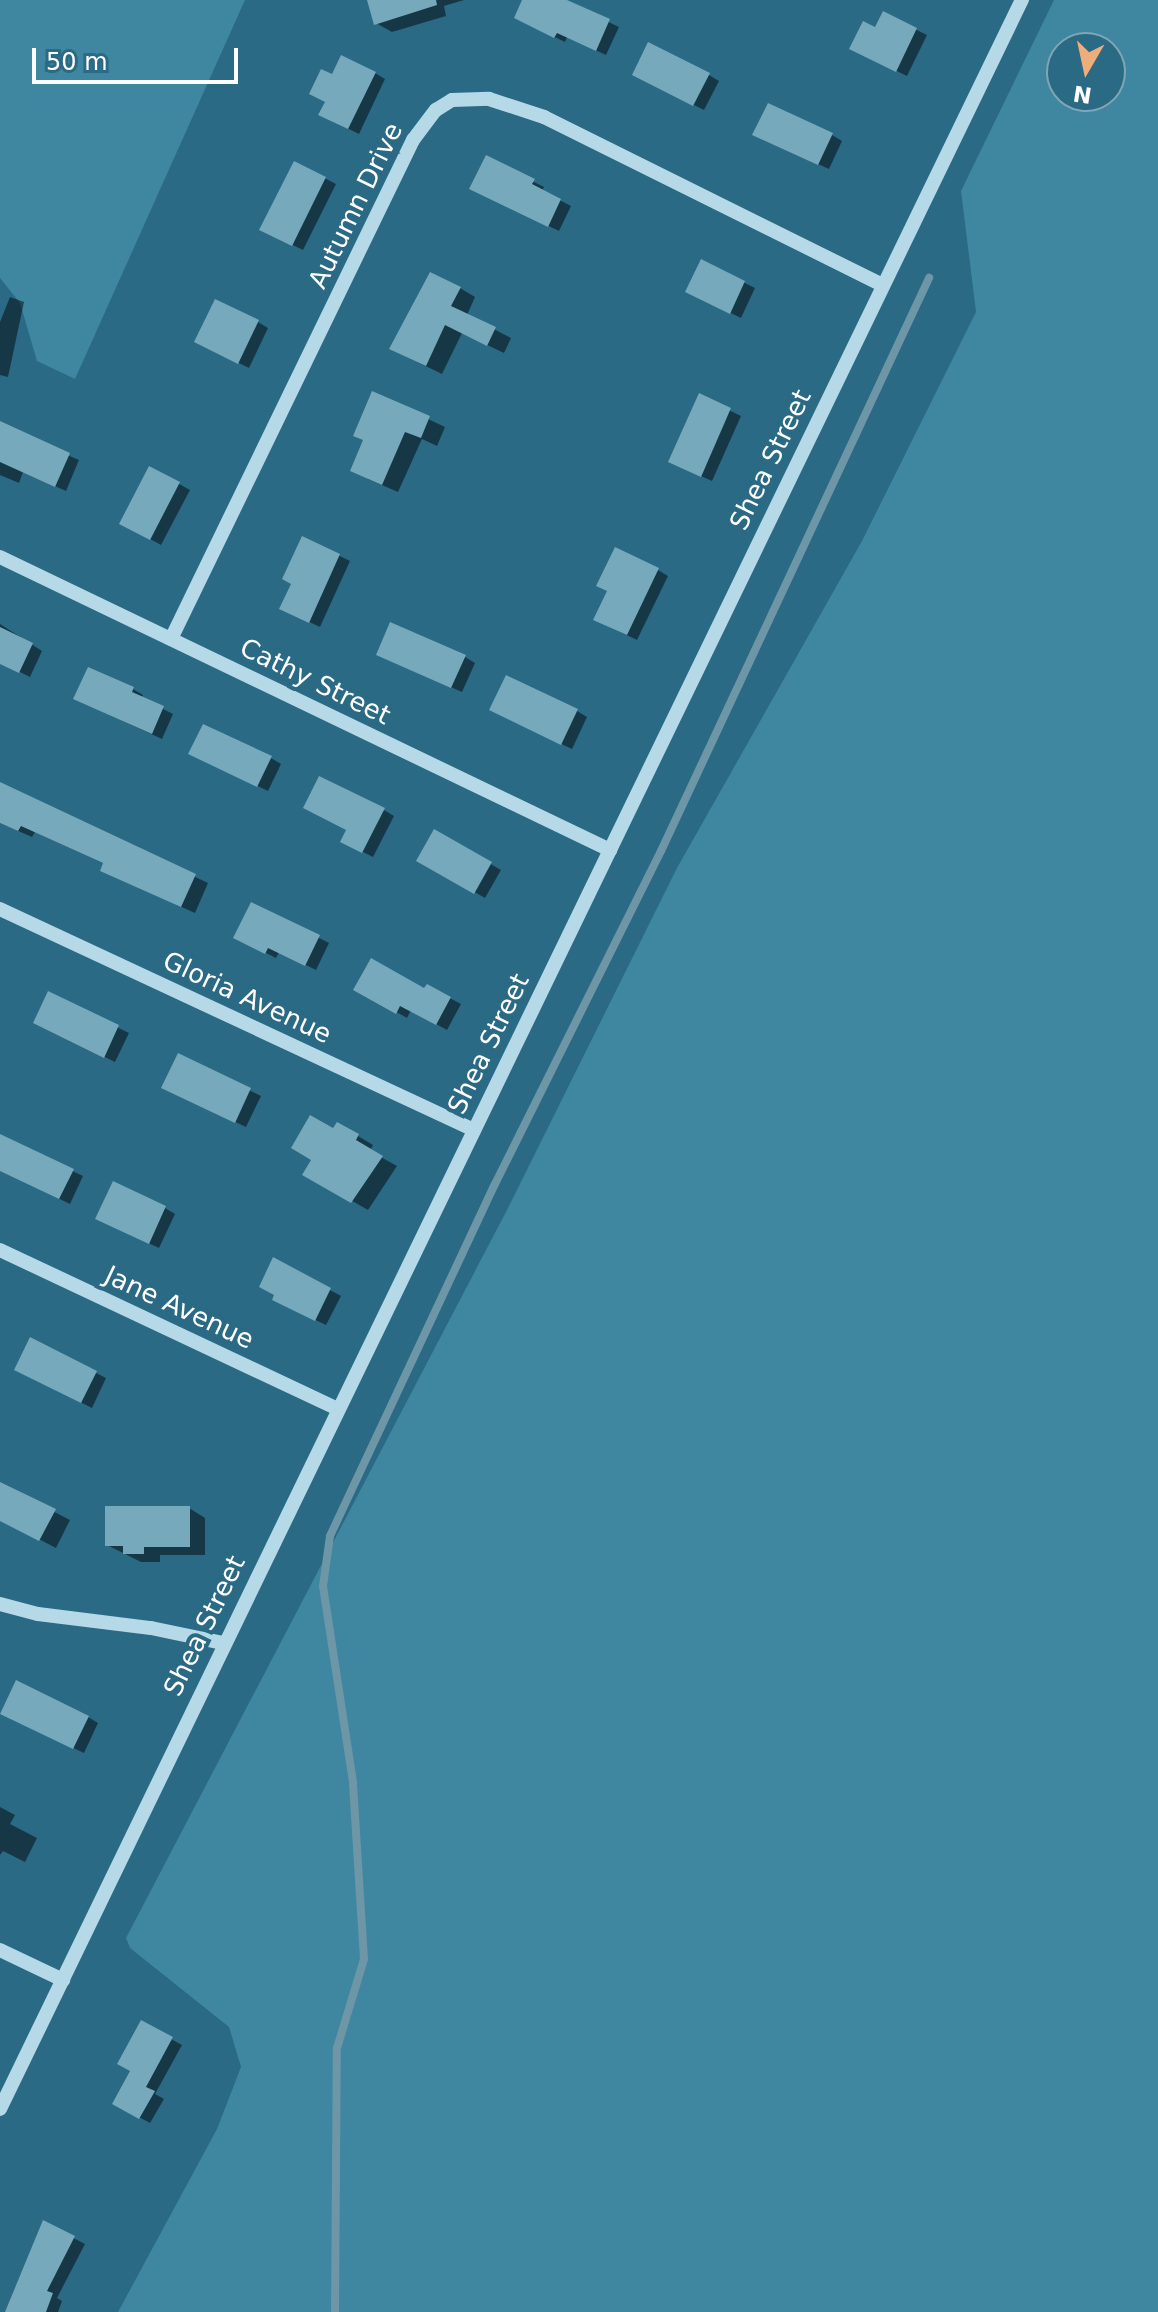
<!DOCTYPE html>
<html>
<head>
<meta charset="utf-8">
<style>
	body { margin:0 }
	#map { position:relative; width:1158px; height:2312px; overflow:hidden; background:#2a6a84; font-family:"DejaVu Sans",sans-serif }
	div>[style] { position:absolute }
	.green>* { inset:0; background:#3f86a0 }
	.shadow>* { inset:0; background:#0007 }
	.stream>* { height:8px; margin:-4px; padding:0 4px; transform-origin:4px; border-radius:4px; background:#6d96a7 }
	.building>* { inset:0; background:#76a9bc }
	.minor>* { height:14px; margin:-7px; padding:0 7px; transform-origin:7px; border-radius:7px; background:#b5d9e7 }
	span { translate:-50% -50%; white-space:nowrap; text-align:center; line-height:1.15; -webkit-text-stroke:8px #2a6a84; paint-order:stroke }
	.street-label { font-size:26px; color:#fff }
	.north { position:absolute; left:1046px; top:32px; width:80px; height:80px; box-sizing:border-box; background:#2a6a84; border:2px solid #7fa6b5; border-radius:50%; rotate:189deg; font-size:22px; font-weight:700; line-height:32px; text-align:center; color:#fff }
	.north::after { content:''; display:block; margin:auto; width:28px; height:36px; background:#edae7c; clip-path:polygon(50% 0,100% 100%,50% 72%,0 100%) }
	.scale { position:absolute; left:32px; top:48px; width:206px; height:36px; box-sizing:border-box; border:4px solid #fff; border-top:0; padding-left:10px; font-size:24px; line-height:28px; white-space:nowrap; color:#fff; -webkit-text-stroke:6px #2a6a84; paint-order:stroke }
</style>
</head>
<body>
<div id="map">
	<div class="green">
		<div style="clip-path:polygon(0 0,245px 0,75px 379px,37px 361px,20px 303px,0 278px)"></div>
		<div style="clip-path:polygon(evenodd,1054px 0,1158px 0,1158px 2312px,118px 2312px,217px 2129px,241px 2067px,229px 2027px,130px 1948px,126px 1938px,507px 1210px,677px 868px,862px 541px,976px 312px,961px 191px,1054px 0,1110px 48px,1110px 96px,1062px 96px,1062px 48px,1110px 48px)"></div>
	</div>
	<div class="shadow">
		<div style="clip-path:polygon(369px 0,464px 0,444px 6px,446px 16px,392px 32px,376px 23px)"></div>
		<div style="clip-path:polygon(524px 0,562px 0,619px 27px,606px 55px,567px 37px,565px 42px,526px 23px)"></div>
		<div style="clip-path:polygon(884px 14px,927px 35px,907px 76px,862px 54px)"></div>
		<div style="clip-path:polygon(375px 73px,385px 79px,359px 134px,331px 120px,327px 102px,333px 77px)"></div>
		<div style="clip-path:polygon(709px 75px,719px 81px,704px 110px,644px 80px)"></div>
		<div style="clip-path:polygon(832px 135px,842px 141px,829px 169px,765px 140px)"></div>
		<div style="clip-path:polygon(486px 158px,544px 187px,542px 191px,571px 206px,559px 231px,482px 194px)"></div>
		<div style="clip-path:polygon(295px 163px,336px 184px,303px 250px,272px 235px)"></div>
		<div style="clip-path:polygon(702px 262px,755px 288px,741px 318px,698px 297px)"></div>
		<div style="clip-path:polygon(460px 288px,475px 297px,467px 315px,511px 338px,504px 353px,462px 333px,442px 374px,407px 357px)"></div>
		<div style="clip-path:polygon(10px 297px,24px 302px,8px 377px,0 375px,0 322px)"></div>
		<div style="clip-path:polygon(258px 322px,268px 328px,249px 368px,207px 347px)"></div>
		<div style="clip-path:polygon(373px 393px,445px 427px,437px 446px,422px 439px,398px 492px,368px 479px,365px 441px)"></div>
		<div style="clip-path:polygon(700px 396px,741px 416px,712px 481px,681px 467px)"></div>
		<div style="clip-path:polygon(0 426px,79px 460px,66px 491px,23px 472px,19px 483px,0 475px)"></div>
		<div style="clip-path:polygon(150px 468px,190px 490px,161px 545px,121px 523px)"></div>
		<div style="clip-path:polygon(303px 538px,350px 561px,320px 627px,292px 614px,293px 584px)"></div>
		<div style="clip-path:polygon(658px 570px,668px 576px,637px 640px,606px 625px,609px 591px)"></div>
		<div style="clip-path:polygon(0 624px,42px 651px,30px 677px,0 662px)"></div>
		<div style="clip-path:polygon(465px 657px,475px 663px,462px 692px,389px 660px)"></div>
		<div style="clip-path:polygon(133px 689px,143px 695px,141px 698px,173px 714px,162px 739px,86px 704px)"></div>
		<div style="clip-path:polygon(577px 711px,587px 717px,572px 749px,502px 716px)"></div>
		<div style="clip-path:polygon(271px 758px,281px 764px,268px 791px,201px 759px)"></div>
		<div style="clip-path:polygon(0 785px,208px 883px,195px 913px,115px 877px,105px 864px,35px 832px,32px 837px,0 823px)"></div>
		<div style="clip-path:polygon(384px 810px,394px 816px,373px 857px,353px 847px,348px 830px)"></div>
		<div style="clip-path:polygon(435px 832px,501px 870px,485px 898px,419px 860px)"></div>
		<div style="clip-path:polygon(252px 904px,329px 943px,316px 970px,279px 952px,276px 958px,246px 943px)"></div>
		<div style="clip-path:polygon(427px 986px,461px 1004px,447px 1030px,411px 1010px,407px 1018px,356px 989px,425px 990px)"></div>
		<div style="clip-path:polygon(49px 994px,129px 1033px,115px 1062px,46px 1028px)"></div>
		<div style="clip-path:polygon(179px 1056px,261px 1096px,246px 1127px,174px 1093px)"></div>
		<div style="clip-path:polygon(334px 1131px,358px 1136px,373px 1145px,370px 1151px,397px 1166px,368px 1210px,305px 1174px)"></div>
		<div style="clip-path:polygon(0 1136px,83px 1176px,70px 1204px,0 1170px)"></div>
		<div style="clip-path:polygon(165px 1208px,175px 1214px,159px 1248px,108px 1224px)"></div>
		<div style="clip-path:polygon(274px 1260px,341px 1296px,326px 1325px,284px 1305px)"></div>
		<div style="clip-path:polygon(31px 1340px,106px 1378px,92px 1408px,27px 1375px)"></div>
		<div style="clip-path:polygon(0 1484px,70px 1520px,56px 1548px,0 1519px)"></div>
		<div style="clip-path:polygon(189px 1508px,205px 1518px,205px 1555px,160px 1555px,160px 1562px,141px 1562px,107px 1545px)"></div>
		<div style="clip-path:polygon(88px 1717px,98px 1723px,84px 1753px,13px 1719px)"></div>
		<div style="clip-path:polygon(0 1807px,15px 1815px,10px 1824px,37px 1838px,25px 1862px,3px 1851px,0 1855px)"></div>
		<div style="clip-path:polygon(142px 2023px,182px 2045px,155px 2094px,164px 2099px,150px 2123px,115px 2104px,133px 2070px)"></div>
		<div style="clip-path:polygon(44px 2223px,85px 2244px,57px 2298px,62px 2301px,58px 2312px,7px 2312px)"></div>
	</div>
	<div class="stream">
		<div style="left:335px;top:2312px;width:264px;rotate:-89.6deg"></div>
		<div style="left:337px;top:2048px;width:93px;rotate:-73.1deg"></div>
		<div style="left:364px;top:1959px;width:177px;rotate:-93.6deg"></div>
		<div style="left:353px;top:1782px;width:198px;rotate:-98.7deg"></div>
		<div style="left:323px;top:1586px;width:50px;rotate:-82deg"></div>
		<div style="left:330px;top:1536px;width:387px;rotate:-64.9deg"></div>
		<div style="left:494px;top:1186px;width:374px;rotate:-63.5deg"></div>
		<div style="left:661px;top:851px;width:633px;rotate:-64.93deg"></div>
	</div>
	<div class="building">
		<div style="clip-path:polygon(367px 0,436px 0,437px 5px,374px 25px)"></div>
		<div style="clip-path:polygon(522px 0,567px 0,610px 19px,596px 51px,557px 33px,554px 38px,514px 18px)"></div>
		<div style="clip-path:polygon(883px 11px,917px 28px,896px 72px,849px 49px,863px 21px,875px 27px)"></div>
		<div style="clip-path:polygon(648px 42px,710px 73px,693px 106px,632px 75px)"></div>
		<div style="clip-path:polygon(341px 55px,376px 72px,348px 129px,318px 115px,325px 102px,309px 94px,321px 69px,332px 74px)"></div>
		<div style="clip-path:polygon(768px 103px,833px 133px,818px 165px,752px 135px)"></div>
		<div style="clip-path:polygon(486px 155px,535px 179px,532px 184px,561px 199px,548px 227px,469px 189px)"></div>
		<div style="clip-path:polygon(294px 161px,326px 177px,292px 246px,259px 230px)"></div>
		<div style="clip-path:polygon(701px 259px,745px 281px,730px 314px,685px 292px)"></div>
		<div style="clip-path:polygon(430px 272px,461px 287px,451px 306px,496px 327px,487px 346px,445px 325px,426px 366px,389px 349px)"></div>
		<div style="clip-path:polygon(215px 299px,259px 320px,238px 364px,194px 342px)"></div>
		<div style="clip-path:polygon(372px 391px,430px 416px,421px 438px,405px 432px,382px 485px,350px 471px,363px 440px,353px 436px)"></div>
		<div style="clip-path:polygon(699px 393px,731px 408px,701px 477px,668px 462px)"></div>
		<div style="clip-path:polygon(0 421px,70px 453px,55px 487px,0 462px)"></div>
		<div style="clip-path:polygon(149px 466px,180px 482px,150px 540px,119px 524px)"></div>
		<div style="clip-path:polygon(302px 536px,340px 554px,309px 623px,279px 609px,291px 584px,282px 579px)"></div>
		<div style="clip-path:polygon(615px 547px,659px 568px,627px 635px,593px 620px,607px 591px,596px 586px)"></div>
		<div style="clip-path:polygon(390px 622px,466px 655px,451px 688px,376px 655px)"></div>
		<div style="clip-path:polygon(0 627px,33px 643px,19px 673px,0 664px)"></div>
		<div style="clip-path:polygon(88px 667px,134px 687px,132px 692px,164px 706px,152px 734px,73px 699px)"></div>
		<div style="clip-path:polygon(506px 675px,578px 709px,561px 745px,489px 710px)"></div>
		<div style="clip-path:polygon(203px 724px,272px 756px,257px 787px,188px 754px)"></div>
		<div style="clip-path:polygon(319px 776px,385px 808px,362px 853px,340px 842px,346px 830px,303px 808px)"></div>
		<div style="clip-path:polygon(0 782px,196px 874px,181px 907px,100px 871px,103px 863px,21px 826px,18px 831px,0 823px)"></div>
		<div style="clip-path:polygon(434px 829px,492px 862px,474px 894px,416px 861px)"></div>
		<div style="clip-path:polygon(251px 902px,320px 935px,305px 966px,268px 948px,265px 954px,233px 938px)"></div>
		<div style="clip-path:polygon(371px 958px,424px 988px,427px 984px,451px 997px,436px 1025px,400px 1006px,396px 1014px,353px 990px)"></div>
		<div style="clip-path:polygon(48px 991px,119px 1025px,104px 1058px,33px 1023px)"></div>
		<div style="clip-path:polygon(178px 1053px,251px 1088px,235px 1123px,161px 1088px)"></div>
		<div style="clip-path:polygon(310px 1115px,333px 1128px,337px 1122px,359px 1134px,356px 1140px,383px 1156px,351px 1203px,302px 1175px,311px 1160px,291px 1148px)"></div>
		<div style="clip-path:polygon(0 1134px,74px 1169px,59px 1199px,0 1171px)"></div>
		<div style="clip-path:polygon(113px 1181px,166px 1206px,149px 1244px,95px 1219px)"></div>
		<div style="clip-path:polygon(273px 1257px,331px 1288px,315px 1321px,272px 1300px,274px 1295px,259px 1287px)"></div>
		<div style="clip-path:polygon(30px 1337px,97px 1371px,81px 1403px,14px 1370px)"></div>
		<div style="clip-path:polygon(0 1482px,56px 1509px,39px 1541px,0 1521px)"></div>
		<div style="clip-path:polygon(105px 1506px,190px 1506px,190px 1547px,144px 1547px,144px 1554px,123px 1554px,123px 1546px,105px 1546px)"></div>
		<div style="clip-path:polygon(16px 1680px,89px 1716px,73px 1749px,0 1714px)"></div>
		<div style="clip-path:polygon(141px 2020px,173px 2037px,146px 2087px,155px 2091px,139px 2119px,112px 2104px,130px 2071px,117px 2064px)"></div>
		<div style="clip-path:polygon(43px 2220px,75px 2236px,47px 2291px,53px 2293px,46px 2312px,5px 2312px)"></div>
	</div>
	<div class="minor">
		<div style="left:0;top:557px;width:677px;rotate:25.66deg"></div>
		<div style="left:171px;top:639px;width:555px;rotate:-64.13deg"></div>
		<div style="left:413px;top:140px;width:38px;rotate:-53deg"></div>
		<div style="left:436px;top:110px;width:19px;rotate:-32deg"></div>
		<div style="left:452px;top:100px;width:37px;rotate:-2deg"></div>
		<div style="left:489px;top:99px;width:58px;rotate:18.1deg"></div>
		<div style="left:544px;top:117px;width:377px;rotate:26.4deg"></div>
		<div style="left:0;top:909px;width:523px;rotate:25deg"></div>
		<div style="left:0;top:1250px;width:374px;rotate:25.2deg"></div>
		<div style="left:0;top:1604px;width:39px;rotate:15deg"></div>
		<div style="left:38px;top:1614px;width:114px;rotate:7.1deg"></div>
		<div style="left:151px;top:1628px;width:74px;rotate:11.8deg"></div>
		<div style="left:0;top:1950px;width:70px;rotate:25.5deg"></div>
		<div style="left:0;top:2109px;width:2344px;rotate:-64.15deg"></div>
	</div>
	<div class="street-label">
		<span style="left:356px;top:206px;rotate:-64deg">Autumn Drive</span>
		<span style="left:771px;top:460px;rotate:-64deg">Shea Street</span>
		<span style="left:315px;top:682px;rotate:26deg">Cathy Street</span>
		<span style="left:247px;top:998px;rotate:25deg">Gloria Avenue</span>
		<span style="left:489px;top:1044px;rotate:-64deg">Shea Street</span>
		<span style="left:179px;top:1308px;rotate:25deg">Jane Avenue</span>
		<span style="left:205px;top:1626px;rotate:-64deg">Shea Street</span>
	</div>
	<div class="north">N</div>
	<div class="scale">50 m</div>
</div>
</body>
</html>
